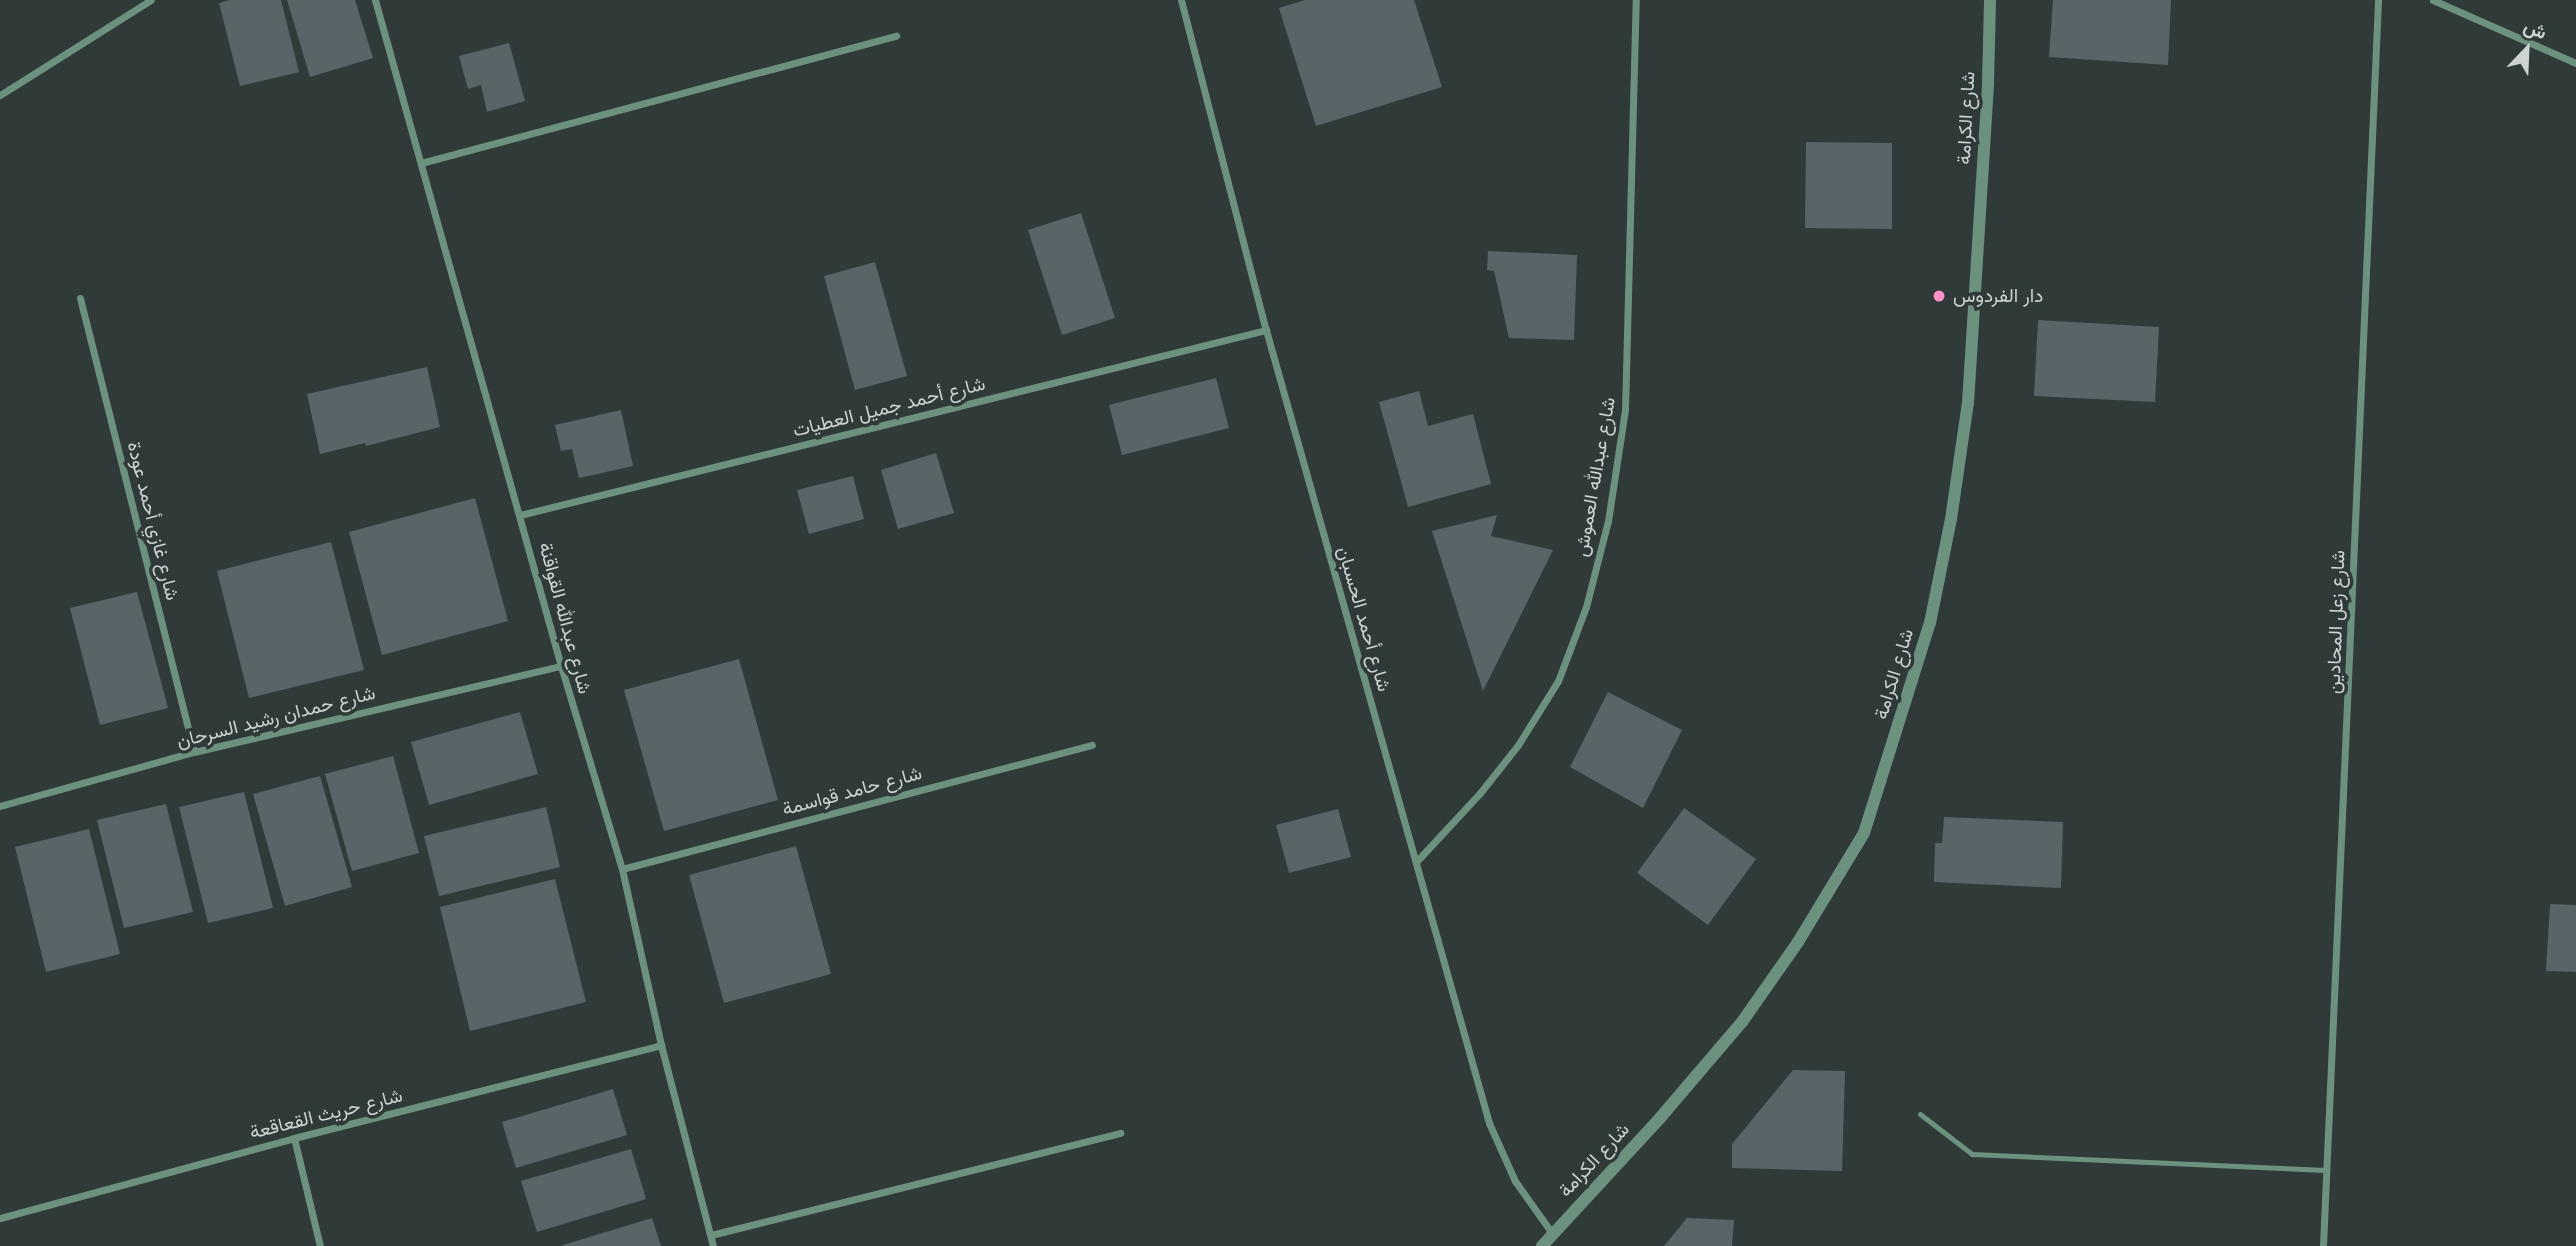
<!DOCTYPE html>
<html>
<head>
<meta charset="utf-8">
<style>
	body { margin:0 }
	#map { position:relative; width:2576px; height:1246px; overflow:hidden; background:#2f3a39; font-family:Poppins,Vazirmatn,sans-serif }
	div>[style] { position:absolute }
	.building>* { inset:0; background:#596468 }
	.service>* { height:5px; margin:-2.5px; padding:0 2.5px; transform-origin:2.5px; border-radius:2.5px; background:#6c927f }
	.minor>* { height:7px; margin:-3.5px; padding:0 3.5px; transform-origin:3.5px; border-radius:3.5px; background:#6c927f }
	.tertiary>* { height:12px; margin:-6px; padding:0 6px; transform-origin:6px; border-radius:6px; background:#6c927f }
	.dots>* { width:19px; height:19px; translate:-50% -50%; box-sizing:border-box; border:4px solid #2f3a39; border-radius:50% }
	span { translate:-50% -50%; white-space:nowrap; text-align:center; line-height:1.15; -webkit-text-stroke:7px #2f3a39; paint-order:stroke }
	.street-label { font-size:19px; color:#ccd3d2 }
	.poi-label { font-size:19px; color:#ccd3d2 }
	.left { translate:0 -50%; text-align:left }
	.north { position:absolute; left:2492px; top:14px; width:70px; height:70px; -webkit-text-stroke:5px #2f3a39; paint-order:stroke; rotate:23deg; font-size:19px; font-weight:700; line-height:28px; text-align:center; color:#ccd3d2 }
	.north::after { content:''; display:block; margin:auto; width:24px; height:32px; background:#ccd3d2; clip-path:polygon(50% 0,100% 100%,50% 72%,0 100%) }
</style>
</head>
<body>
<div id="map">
	<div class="building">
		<div style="clip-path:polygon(230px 0,281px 0,299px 72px,240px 86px,219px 3px)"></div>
		<div style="clip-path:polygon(287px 0,355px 0,373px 58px,310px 77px)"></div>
		<div style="clip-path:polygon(1305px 0,1414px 0,1442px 87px,1316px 126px,1279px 8px)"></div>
		<div style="clip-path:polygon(2053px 0,2171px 0,2168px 65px,2049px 57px)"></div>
		<div style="clip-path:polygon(509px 43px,525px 101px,487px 112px,481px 85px,468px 89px,459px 56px)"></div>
		<div style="clip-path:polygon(1806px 142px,1892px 143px,1892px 229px,1805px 228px)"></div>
		<div style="clip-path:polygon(1081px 213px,1115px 318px,1062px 335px,1028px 230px)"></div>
		<div style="clip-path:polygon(1488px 251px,1577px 255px,1574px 340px,1509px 338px,1494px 271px,1487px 270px)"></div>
		<div style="clip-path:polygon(875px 262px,907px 376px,855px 390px,824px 276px)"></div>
		<div style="clip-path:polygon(2038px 320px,2159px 327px,2155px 402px,2034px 396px)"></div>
		<div style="clip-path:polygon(427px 367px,440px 427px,366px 446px,365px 443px,320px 454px,307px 394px)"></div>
		<div style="clip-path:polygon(1216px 378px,1229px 428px,1122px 455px,1109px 405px)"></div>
		<div style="clip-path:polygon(1419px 391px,1428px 426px,1473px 414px,1491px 484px,1408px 507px,1379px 402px)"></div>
		<div style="clip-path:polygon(621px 410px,633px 466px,579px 478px,572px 449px,561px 451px,555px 425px)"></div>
		<div style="clip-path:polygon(936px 453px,954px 513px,898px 529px,881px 470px)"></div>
		<div style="clip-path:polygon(853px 476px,864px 519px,809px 534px,797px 490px)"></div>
		<div style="clip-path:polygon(475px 498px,508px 621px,382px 655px,349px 532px)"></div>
		<div style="clip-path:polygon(1497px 515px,1491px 536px,1553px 550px,1483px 691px,1432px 531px)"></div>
		<div style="clip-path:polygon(331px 542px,364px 670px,249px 698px,217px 571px)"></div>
		<div style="clip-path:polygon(137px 592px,168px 708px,100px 725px,70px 608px)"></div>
		<div style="clip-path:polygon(739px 659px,778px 800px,664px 831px,624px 690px)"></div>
		<div style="clip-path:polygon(1608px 692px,1682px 730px,1643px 808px,1570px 767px)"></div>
		<div style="clip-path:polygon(520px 712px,538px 774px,429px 805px,411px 742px)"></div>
		<div style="clip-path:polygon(393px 756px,419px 853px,352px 871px,325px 774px)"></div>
		<div style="clip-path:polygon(320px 776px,352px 887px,285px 906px,253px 794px)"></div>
		<div style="clip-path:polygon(244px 792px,273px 908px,208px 923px,179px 807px)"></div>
		<div style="clip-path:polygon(166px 804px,193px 912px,124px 928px,97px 820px)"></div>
		<div style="clip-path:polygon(546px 807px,560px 867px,439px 896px,424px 836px)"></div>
		<div style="clip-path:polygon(1684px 808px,1756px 859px,1708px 925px,1637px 873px)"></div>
		<div style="clip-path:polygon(1338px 809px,1351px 857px,1289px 873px,1276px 825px)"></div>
		<div style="clip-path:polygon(1944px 817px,2063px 822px,2061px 888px,1934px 882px,1935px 843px,1942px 843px)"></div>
		<div style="clip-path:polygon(89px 829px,120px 954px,46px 972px,15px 847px)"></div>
		<div style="clip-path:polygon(796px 846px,831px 974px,724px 1003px,689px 875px)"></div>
		<div style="clip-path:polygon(555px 879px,586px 1002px,470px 1031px,440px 907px)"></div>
		<div style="clip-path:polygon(2550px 904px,2576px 905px,2576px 972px,2546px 971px)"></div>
		<div style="clip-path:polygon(1793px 1070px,1845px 1071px,1842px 1171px,1732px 1168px,1732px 1144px)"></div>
		<div style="clip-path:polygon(613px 1089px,627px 1135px,516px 1168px,502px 1122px)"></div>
		<div style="clip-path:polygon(631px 1149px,646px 1199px,537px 1232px,521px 1181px)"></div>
		<div style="clip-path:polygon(652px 1218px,661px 1246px,563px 1246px,563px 1245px)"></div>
		<div style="clip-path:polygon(1687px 1218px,1734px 1220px,1732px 1246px,1664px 1246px)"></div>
	</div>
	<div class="service">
		<div style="left:1920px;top:1114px;width:66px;rotate:37.6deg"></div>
		<div style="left:1972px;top:1154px;width:354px;rotate:2.6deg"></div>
	</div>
	<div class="minor">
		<div style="left:375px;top:0;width:691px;rotate:74.4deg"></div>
		<div style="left:561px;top:666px;width:212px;rotate:73.3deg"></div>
		<div style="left:622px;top:869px;width:180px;rotate:77.5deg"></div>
		<div style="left:661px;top:1045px;width:208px;rotate:75.5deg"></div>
		<div style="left:1181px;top:0;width:341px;rotate:75.6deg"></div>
		<div style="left:1266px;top:330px;width:824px;rotate:74.29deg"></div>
		<div style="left:1489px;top:1123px;width:64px;rotate:65.9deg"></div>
		<div style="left:1515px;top:1181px;width:64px;rotate:54.6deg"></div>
		<div style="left:2433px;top:0;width:156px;rotate:23.8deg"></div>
		<div style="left:0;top:95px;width:178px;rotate:-32.2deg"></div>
		<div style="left:421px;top:163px;width:492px;rotate:-15deg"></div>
		<div style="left:80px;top:298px;width:468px;rotate:75.9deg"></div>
		<div style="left:520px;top:515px;width:769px;rotate:-13.93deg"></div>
		<div style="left:0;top:806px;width:201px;rotate:-15.6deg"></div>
		<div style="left:194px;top:752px;width:377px;rotate:-13.2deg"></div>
		<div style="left:1416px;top:862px;width:94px;rotate:-47.2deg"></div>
		<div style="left:1480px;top:793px;width:61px;rotate:-51.6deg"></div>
		<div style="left:1518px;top:745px;width:75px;rotate:-58deg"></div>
		<div style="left:1558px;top:681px;width:79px;rotate:-69.3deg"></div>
		<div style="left:1586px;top:607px;width:89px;rotate:-75.7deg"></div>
		<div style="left:1608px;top:521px;width:112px;rotate:-81.3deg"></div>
		<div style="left:1625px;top:410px;width:410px;rotate:-88.5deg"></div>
		<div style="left:622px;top:869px;width:486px;rotate:-14.8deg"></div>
		<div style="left:294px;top:1138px;width:111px;rotate:76.5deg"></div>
		<div style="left:0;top:1218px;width:305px;rotate:-15.2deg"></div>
		<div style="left:294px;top:1138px;width:379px;rotate:-14.2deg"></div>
		<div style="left:711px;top:1235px;width:422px;rotate:-14deg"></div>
		<div style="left:2323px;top:1246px;width:1247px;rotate:-87.47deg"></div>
	</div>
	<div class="tertiary">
		<div style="left:1542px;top:1246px;width:174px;rotate:-47.3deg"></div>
		<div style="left:1660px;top:1118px;width:126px;rotate:-49.5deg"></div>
		<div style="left:1742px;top:1022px;width:98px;rotate:-55deg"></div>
		<div style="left:1798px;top:942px;width:127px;rotate:-58.8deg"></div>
		<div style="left:1864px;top:833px;width:220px;rotate:-72.6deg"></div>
		<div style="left:1930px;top:623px;width:106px;rotate:-78.6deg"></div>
		<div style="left:1951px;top:519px;width:117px;rotate:-81.7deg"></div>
		<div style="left:1968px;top:403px;width:321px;rotate:-86.4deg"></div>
		<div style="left:1988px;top:83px;width:83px;rotate:-88.6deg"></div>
	</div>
	<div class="dots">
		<div style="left:1939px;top:296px;background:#fb8fc6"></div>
	</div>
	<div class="street-label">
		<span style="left:1966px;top:118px;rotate:-87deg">شارع الكرامة</span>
		<span style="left:889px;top:407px;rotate:-14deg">شارع أحمد جميل العطيات</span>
		<span style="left:1595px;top:477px;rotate:-80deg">شارع عبدالله العموش</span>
		<span style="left:153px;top:521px;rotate:76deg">شارع غازي أحمد عودة</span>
		<span style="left:565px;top:618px;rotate:75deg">شارع عبدالله القواقنة</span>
		<span style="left:1364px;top:619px;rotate:74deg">شارع أحمد الحسبان</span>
		<span style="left:2336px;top:622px;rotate:-88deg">شارع زعل المحادين</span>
		<span style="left:1894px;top:674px;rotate:-73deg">شارع الكرامة</span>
		<span style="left:276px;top:717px;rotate:-14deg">شارع حمدان رشيد السرحان</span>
		<span style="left:852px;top:791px;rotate:-15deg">شارع حامد قواسمة</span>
		<span style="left:326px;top:1114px;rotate:-14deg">شارع حريث القعاقعة</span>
		<span style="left:1594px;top:1160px;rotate:-47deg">شارع الكرامة</span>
	</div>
	<div class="poi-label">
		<span class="left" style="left:1953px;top:296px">دار الفردوس</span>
	</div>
	<div class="north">ش</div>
</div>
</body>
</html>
